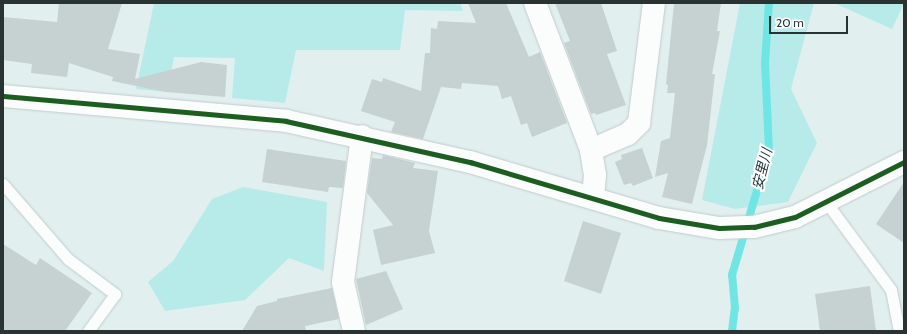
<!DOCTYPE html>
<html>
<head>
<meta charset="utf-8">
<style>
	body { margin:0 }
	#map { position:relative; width:907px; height:334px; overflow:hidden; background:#e2efef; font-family:Cabin,"Noto Sans JP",sans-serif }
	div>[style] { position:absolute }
	.green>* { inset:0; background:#b7ebea }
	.stream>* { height:8px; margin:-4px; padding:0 4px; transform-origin:4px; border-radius:4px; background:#6fe6e4 }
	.building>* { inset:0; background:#c6d1d1 }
	.roads { filter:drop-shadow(0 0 1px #c1cbcb) drop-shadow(0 0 1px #c1cbcb) }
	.service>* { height:11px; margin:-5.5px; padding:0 5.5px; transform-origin:5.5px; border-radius:5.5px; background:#fbfdfd }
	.minor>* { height:22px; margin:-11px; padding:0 11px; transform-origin:11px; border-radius:11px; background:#fbfdfd }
	.cycleway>* { height:5px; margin:-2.5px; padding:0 2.5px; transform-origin:2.5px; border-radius:2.5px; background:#1b5e20 }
	span { translate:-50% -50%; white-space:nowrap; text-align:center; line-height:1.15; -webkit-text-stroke:4px #fff; paint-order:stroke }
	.water-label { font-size:14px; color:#1a3333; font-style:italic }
	.frame { position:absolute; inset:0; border:4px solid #293332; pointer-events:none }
	.scale { position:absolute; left:769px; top:16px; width:79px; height:18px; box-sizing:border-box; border:2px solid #293332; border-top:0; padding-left:5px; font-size:12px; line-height:14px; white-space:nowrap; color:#293332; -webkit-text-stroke:3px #fff; paint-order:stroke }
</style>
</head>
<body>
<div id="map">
	<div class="green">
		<div style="clip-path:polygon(154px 3px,460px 3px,463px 11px,405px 10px,400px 50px,296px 50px,285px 103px,232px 98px,235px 58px,174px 57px,168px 92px,136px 89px)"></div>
		<div style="clip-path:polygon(740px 3px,814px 3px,791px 89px,817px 143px,788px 202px,735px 209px,702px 200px)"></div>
		<div style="clip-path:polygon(834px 3px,904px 3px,892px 29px)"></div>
		<div style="clip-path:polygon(243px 187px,327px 202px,324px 271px,289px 258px,245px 300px,165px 311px,148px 282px,173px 261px,212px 199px)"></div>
	</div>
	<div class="stream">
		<div style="left:732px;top:331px;width:23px;rotate:-83deg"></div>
		<div style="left:735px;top:308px;width:33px;rotate:-95deg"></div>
		<div style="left:732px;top:275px;width:130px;rotate:-73.5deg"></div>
		<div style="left:769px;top:150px;width:87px;rotate:-92.6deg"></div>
		<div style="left:765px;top:63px;width:60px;rotate:-86.2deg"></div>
	</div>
	<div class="building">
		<div style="clip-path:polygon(59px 3px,122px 3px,108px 49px,140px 54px,135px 79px,201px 62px,227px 65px,225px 97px,166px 92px,112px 81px,113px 77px,69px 63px,67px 77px,31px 73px,32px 64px,3px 60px,3px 17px,57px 22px)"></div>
		<div style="clip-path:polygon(468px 3px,506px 3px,529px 57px,540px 52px,567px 123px,532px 137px,527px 123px,521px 125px,511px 96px,502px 99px,498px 86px,462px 83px,461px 89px,441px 87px,423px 139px,391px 132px,395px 122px,361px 111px,372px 79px,382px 82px,383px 78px,421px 91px,425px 53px,430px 53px,431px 28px,437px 29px,438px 21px,476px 23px)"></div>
		<div style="clip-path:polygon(555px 3px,601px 3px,617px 51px,607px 54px,626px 105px,596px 115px,595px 113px,591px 114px,564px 43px,570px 41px)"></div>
		<div style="clip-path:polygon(674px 3px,721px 3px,717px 31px,720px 31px,712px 74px,715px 74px,707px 145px,692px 204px,662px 197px,668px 173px,655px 177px,661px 141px,670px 138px,675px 93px,667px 93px,668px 85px,666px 84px)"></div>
		<div style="clip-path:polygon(642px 148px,653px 178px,633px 186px,631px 183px,624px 185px,615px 162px,622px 159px,621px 155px)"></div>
		<div style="clip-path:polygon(267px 149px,346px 161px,343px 188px,329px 187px,328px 192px,262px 182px)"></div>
		<div style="clip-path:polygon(383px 155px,415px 163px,413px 168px,438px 171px,429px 231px,435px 253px,381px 265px,373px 230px,393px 225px,367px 193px,372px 158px,382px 159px)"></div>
		<div style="clip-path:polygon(904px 182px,904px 243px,876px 224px)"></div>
		<div style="clip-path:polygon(583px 221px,621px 233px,601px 294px,564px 281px)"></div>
		<div style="clip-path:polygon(3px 244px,36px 265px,40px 258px,92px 293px,65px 331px,3px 331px)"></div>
		<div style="clip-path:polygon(386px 271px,403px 309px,366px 325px,356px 279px)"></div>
		<div style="clip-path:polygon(870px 286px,876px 331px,820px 331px,815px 294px)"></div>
		<div style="clip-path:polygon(332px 288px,339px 319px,305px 326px,306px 331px,242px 331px,257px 306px,277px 301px,277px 299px)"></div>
	</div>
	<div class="roads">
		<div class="service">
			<div style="left:3px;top:184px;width:99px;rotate:49.1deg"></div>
			<div style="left:68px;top:259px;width:59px;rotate:36.7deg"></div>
			<div style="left:115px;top:294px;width:46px;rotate:126.1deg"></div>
			<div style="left:826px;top:202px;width:109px;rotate:53.5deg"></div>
			<div style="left:891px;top:290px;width:42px;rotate:79deg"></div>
		</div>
		<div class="minor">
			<div style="left:535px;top:3px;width:157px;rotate:69.1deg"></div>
			<div style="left:591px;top:150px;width:25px;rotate:81deg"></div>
			<div style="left:595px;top:175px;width:23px;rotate:95deg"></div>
			<div style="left:3px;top:96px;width:284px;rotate:5deg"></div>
			<div style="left:286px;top:121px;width:189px;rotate:12.6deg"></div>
			<div style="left:470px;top:162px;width:197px;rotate:16.5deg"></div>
			<div style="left:659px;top:218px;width:61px;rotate:9.5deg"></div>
			<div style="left:719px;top:228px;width:35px;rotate:-2deg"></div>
			<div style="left:754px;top:227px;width:42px;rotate:-13.7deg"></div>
			<div style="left:795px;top:217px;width:122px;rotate:-26.8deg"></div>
			<div style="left:591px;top:150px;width:40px;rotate:-23.4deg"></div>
			<div style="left:628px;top:134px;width:16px;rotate:-45deg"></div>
			<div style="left:639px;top:123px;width:121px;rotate:-82.9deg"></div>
			<div style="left:354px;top:331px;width:50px;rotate:-102.7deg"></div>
			<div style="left:343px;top:282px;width:147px;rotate:-82.6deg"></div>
		</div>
	</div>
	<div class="cycleway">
		<div style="left:3px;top:96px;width:284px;rotate:5deg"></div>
		<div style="left:286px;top:121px;width:189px;rotate:12.6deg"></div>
		<div style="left:470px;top:162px;width:197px;rotate:16.5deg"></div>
		<div style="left:659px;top:218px;width:61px;rotate:9.5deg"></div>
		<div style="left:719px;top:228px;width:35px;rotate:-2deg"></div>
		<div style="left:754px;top:227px;width:42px;rotate:-13.7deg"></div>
		<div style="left:795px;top:217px;width:122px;rotate:-26.8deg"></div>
	</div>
	<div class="water-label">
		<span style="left:762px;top:169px;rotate:-76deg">安里川</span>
	</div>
	<div class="frame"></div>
	<div class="scale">20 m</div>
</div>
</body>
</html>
